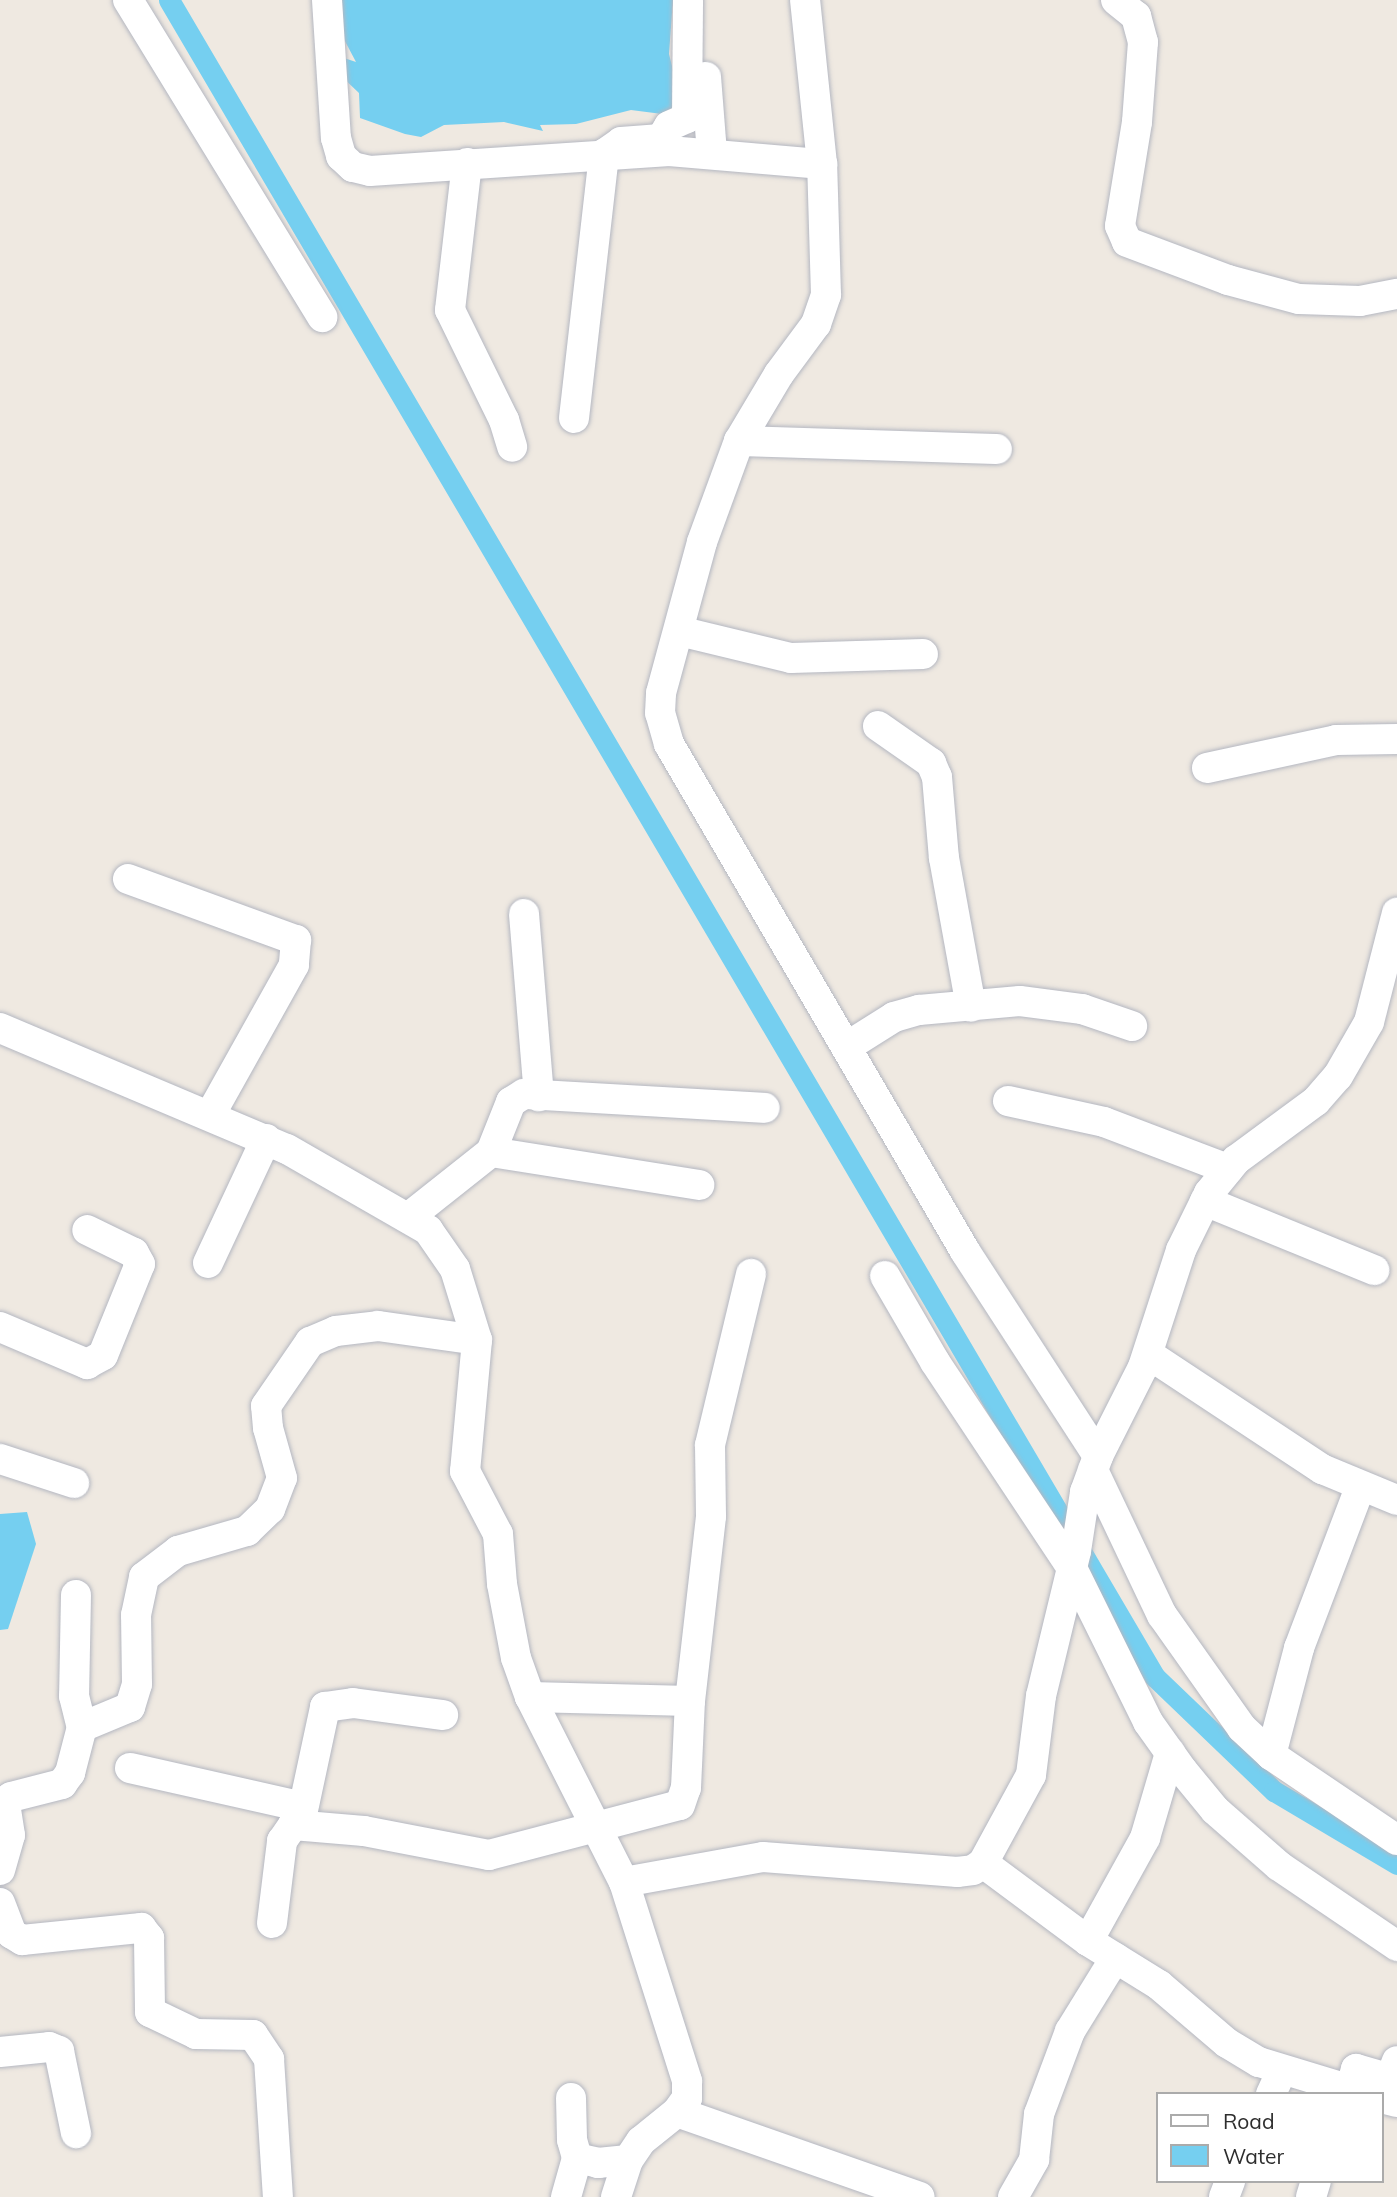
<!DOCTYPE html>
<html>
<head>
<meta charset="utf-8">
<style>
	body { margin:0 }
	#map { position:relative; width:1397px; height:2197px; overflow:hidden; background:#efe9e1; font-family:Mulish,sans-serif }
	div>[style] { position:absolute }
	.water>* { inset:0; background:#75cff0 }
	.canal>* { height:21px; margin:-10.5px; padding:0 10.5px; transform-origin:10.5px; border-radius:10.5px; background:#75cff0 }
	.roads { filter:drop-shadow(0 0 2px #b4b7c1) drop-shadow(0 0 2px #b4b7c1) }
	.minor>* { height:30px; margin:-15px; padding:0 15px; transform-origin:15px; border-radius:15px; background:#fff }
	span { translate:-50% -50%; white-space:nowrap; text-align:center; line-height:1.15; -webkit-text-stroke:5px #fff; paint-order:stroke }
	.legend { position:absolute; left:1156px; top:2092px; width:228px; height:91px; box-sizing:border-box; background:#fff; border:2px solid #ababab; margin:0; padding:9px 12px; list-style:none; font-size:21px; color:#2e2e2e }
	.legend li { display:flex; align-items:center; gap:14px; height:35px }
	.legend b { width:35px; border:2px solid #ababab }
</style>
</head>
<body>
<div id="map">
	<div class="water">
		<div style="clip-path:polygon(336px 0,673px 0,669px 54px,679px 94px,670px 115px,631px 110px,576px 124px,540px 125px,543px 131px,504px 122px,444px 125px,421px 137px,405px 134px,360px 118px,359px 93px,340px 75px,344px 58px,356px 62px,338px 28px)"></div>
		<div style="clip-path:polygon(27px 1512px,36px 1544px,8px 1629px,0 1630px,0 1514px)"></div>
	</div>
	<div class="canal">
		<div style="left:169px;top:0;width:1945px;rotate:59.55deg"></div>
		<div style="left:1155px;top:1677px;width:165px;rotate:43.8deg"></div>
		<div style="left:1274px;top:1791px;width:143px;rotate:30.7deg"></div>
	</div>
	<div class="roads">
		<div class="minor">
			<div style="left:128px;top:0;width:372px;rotate:58.5deg"></div>
			<div style="left:327px;top:0;width:138px;rotate:86.3deg"></div>
			<div style="left:336px;top:138px;width:19px;rotate:74deg"></div>
			<div style="left:341px;top:156px;width:16px;rotate:43deg"></div>
			<div style="left:353px;top:167px;width:17px;rotate:13deg"></div>
			<div style="left:370px;top:171px;width:300px;rotate:-3.8deg"></div>
			<div style="left:669px;top:151px;width:154px;rotate:4.9deg"></div>
			<div style="left:1116px;top:0;width:26px;rotate:39deg"></div>
			<div style="left:1136px;top:16px;width:27px;rotate:75deg"></div>
			<div style="left:1143px;top:42px;width:80px;rotate:94.3deg"></div>
			<div style="left:1137px;top:122px;width:105px;rotate:99.3deg"></div>
			<div style="left:1120px;top:226px;width:17px;rotate:66deg"></div>
			<div style="left:1127px;top:242px;width:108px;rotate:20.6deg"></div>
			<div style="left:1228px;top:280px;width:73px;rotate:15deg"></div>
			<div style="left:1299px;top:299px;width:61px;rotate:1.9deg"></div>
			<div style="left:1360px;top:301px;width:38px;rotate:-11deg"></div>
			<div style="left:706px;top:77px;width:77px;rotate:85.5deg"></div>
			<div style="left:467px;top:163px;width:148px;rotate:96.6deg"></div>
			<div style="left:450px;top:310px;width:123px;rotate:63.9deg"></div>
			<div style="left:504px;top:420px;width:28px;rotate:73deg"></div>
			<div style="left:574px;top:418px;width:266px;rotate:-83.5deg"></div>
			<div style="left:604px;top:154px;width:21px;rotate:-35deg"></div>
			<div style="left:621px;top:142px;width:40px;rotate:-4.3deg"></div>
			<div style="left:661px;top:139px;width:15px;rotate:-58deg"></div>
			<div style="left:669px;top:126px;width:20px;rotate:-24deg"></div>
			<div style="left:687px;top:118px;width:118px;rotate:-89.5deg"></div>
			<div style="left:739px;top:441px;width:258px;rotate:1.8deg"></div>
			<div style="left:679px;top:631px;width:115px;rotate:13.6deg"></div>
			<div style="left:791px;top:658px;width:132px;rotate:-1.7deg"></div>
			<div style="left:878px;top:726px;width:65px;rotate:34.9deg"></div>
			<div style="left:931px;top:763px;width:15px;rotate:67deg"></div>
			<div style="left:937px;top:777px;width:81px;rotate:85.1deg"></div>
			<div style="left:944px;top:858px;width:151px;rotate:79.7deg"></div>
			<div style="left:1207px;top:768px;width:132px;rotate:-12.2deg"></div>
			<div style="left:1336px;top:740px;width:61px;rotate:-0.9deg"></div>
			<div style="left:128px;top:879px;width:179px;rotate:20deg"></div>
			<div style="left:296px;top:940px;width:25px;rotate:95deg"></div>
			<div style="left:294px;top:965px;width:172px;rotate:119.2deg"></div>
			<div style="left:524px;top:914px;width:183px;rotate:85.3deg"></div>
			<div style="left:0;top:1028px;width:311px;rotate:22.9deg"></div>
			<div style="left:287px;top:1149px;width:163px;rotate:29.9deg"></div>
			<div style="left:428px;top:1230px;width:47px;rotate:55.3deg"></div>
			<div style="left:455px;top:1269px;width:74px;rotate:72.8deg"></div>
			<div style="left:477px;top:1340px;width:132px;rotate:95.2deg"></div>
			<div style="left:465px;top:1471px;width:71px;rotate:62.4deg"></div>
			<div style="left:498px;top:1534px;width:50px;rotate:85.4deg"></div>
			<div style="left:502px;top:1584px;width:75px;rotate:79.3deg"></div>
			<div style="left:516px;top:1658px;width:41px;rotate:70.3deg"></div>
			<div style="left:530px;top:1697px;width:208px;rotate:63.1deg"></div>
			<div style="left:624px;top:1882px;width:209px;rotate:72.4deg"></div>
			<div style="left:687px;top:2081px;width:17px;rotate:90deg"></div>
			<div style="left:687px;top:2098px;width:17px;rotate:126deg"></div>
			<div style="left:677px;top:2112px;width:46px;rotate:141.1deg"></div>
			<div style="left:641px;top:2141px;width:23px;rotate:124deg"></div>
			<div style="left:628px;top:2160px;width:39px;rotate:108deg"></div>
			<div style="left:848px;top:1046px;width:54px;rotate:-32.2deg"></div>
			<div style="left:894px;top:1017px;width:26px;rotate:-16deg"></div>
			<div style="left:919px;top:1010px;width:101px;rotate:-5.1deg"></div>
			<div style="left:1020px;top:1001px;width:63px;rotate:7.4deg"></div>
			<div style="left:1082px;top:1009px;width:53px;rotate:18.8deg"></div>
			<div style="left:1008px;top:1101px;width:98px;rotate:12.3deg"></div>
			<div style="left:1104px;top:1122px;width:133px;rotate:20.8deg"></div>
			<div style="left:491px;top:1152px;width:211px;rotate:9deg"></div>
			<div style="left:1205px;top:1201px;width:183px;rotate:22.2deg"></div>
			<div style="left:409px;top:1217px;width:105px;rotate:-38.4deg"></div>
			<div style="left:491px;top:1152px;width:54px;rotate:-68.2deg"></div>
			<div style="left:511px;top:1102px;width:15px;rotate:-32deg"></div>
			<div style="left:524px;top:1094px;width:241px;rotate:3.3deg"></div>
			<div style="left:208px;top:1263px;width:137px;rotate:-64.9deg"></div>
			<div style="left:885px;top:1276px;width:99px;rotate:59.8deg"></div>
			<div style="left:935px;top:1362px;width:247px;rotate:56.4deg"></div>
			<div style="left:1072px;top:1568px;width:172px;rotate:63.7deg"></div>
			<div style="left:1148px;top:1722px;width:60px;rotate:54.5deg"></div>
			<div style="left:1183px;top:1771px;width:50px;rotate:50.6deg"></div>
			<div style="left:1215px;top:1810px;width:85px;rotate:41.2deg"></div>
			<div style="left:1279px;top:1866px;width:143px;rotate:34.1deg"></div>
			<div style="left:0;top:1327px;width:95px;rotate:23deg"></div>
			<div style="left:87px;top:1364px;width:18px;rotate:-29deg"></div>
			<div style="left:103px;top:1355px;width:98px;rotate:-67.9deg"></div>
			<div style="left:140px;top:1264px;width:13px;rotate:-119deg"></div>
			<div style="left:134px;top:1253px;width:52px;rotate:-153.9deg"></div>
			<div style="left:1148px;top:1354px;width:209px;rotate:33.5deg"></div>
			<div style="left:1322px;top:1469px;width:81px;rotate:22.5deg"></div>
			<div style="left:1098px;top:1456px;width:100px;rotate:-63.2deg"></div>
			<div style="left:1143px;top:1367px;width:123px;rotate:-72deg"></div>
			<div style="left:1181px;top:1250px;width:64px;rotate:-63.8deg"></div>
			<div style="left:1209px;top:1193px;width:43px;rotate:-50.7deg"></div>
			<div style="left:1236px;top:1160px;width:99px;rotate:-36.4deg"></div>
			<div style="left:1316px;top:1101px;width:33px;rotate:-49deg"></div>
			<div style="left:1338px;top:1076px;width:62px;rotate:-60.1deg"></div>
			<div style="left:1369px;top:1022px;width:113px;rotate:-75.6deg"></div>
			<div style="left:0;top:1459px;width:78px;rotate:18deg"></div>
			<div style="left:1093px;top:1470px;width:161px;rotate:64.6deg"></div>
			<div style="left:1162px;top:1615px;width:138px;rotate:54.7deg"></div>
			<div style="left:1242px;top:1728px;width:40px;rotate:43deg"></div>
			<div style="left:1271px;top:1755px;width:152px;rotate:34deg"></div>
			<div style="left:76px;top:1595px;width:101px;rotate:91.1deg"></div>
			<div style="left:74px;top:1696px;width:32px;rotate:76deg"></div>
			<div style="left:530px;top:1697px;width:160px;rotate:1.4deg"></div>
			<div style="left:1271px;top:1755px;width:111px;rotate:-75.3deg"></div>
			<div style="left:1299px;top:1648px;width:172px;rotate:-69.2deg"></div>
			<div style="left:130px;top:1768px;width:177px;rotate:12.7deg"></div>
			<div style="left:0;top:1806px;width:14px;rotate:-39deg"></div>
			<div style="left:11px;top:1797px;width:53px;rotate:-14.3deg"></div>
			<div style="left:62px;top:1784px;width:14px;rotate:-54deg"></div>
			<div style="left:70px;top:1773px;width:48px;rotate:-75.4deg"></div>
			<div style="left:82px;top:1727px;width:52px;rotate:-22.6deg"></div>
			<div style="left:130px;top:1707px;width:24px;rotate:-73deg"></div>
			<div style="left:137px;top:1684px;width:69px;rotate:-90.8deg"></div>
			<div style="left:136px;top:1615px;width:39px;rotate:-78deg"></div>
			<div style="left:144px;top:1577px;width:43px;rotate:-37.4deg"></div>
			<div style="left:178px;top:1551px;width:72px;rotate:-16.2deg"></div>
			<div style="left:247px;top:1531px;width:32px;rotate:-44deg"></div>
			<div style="left:270px;top:1509px;width:33px;rotate:-69deg"></div>
			<div style="left:282px;top:1478px;width:52px;rotate:-105.6deg"></div>
			<div style="left:268px;top:1428px;width:22px;rotate:-95deg"></div>
			<div style="left:266px;top:1406px;width:78px;rotate:-55.5deg"></div>
			<div style="left:310px;top:1342px;width:28px;rotate:-23deg"></div>
			<div style="left:336px;top:1331px;width:42px;rotate:-6.8deg"></div>
			<div style="left:378px;top:1326px;width:100px;rotate:8deg"></div>
			<div style="left:300px;top:1824px;width:120px;rotate:-77.9deg"></div>
			<div style="left:325px;top:1707px;width:28px;rotate:-8deg"></div>
			<div style="left:353px;top:1703px;width:91px;rotate:7.6deg"></div>
			<div style="left:983px;top:1863px;width:131px;rotate:36.6deg"></div>
			<div style="left:1088px;top:1941px;width:84px;rotate:31.8deg"></div>
			<div style="left:1159px;top:1985px;width:89px;rotate:40.5deg"></div>
			<div style="left:1227px;top:2043px;width:37px;rotate:31deg"></div>
			<div style="left:1259px;top:2062px;width:110px;rotate:16.9deg"></div>
			<div style="left:0;top:1870px;width:36px;rotate:-74deg"></div>
			<div style="left:10px;top:1835px;width:33px;rotate:-99deg"></div>
			<div style="left:624px;top:1882px;width:141px;rotate:-10.2deg"></div>
			<div style="left:763px;top:1857px;width:195px;rotate:4.4deg"></div>
			<div style="left:957px;top:1872px;width:16px;rotate:-7deg"></div>
			<div style="left:973px;top:1870px;width:12px;rotate:-35deg"></div>
			<div style="left:983px;top:1863px;width:100px;rotate:-61.4deg"></div>
			<div style="left:1031px;top:1775px;width:80px;rotate:-82.8deg"></div>
			<div style="left:1041px;top:1696px;width:149px;rotate:-76.4deg"></div>
			<div style="left:1076px;top:1551px;width:60px;rotate:-81.3deg"></div>
			<div style="left:1085px;top:1492px;width:38px;rotate:-70deg"></div>
			<div style="left:1098px;top:1456px;width:244px;rotate:-123deg"></div>
			<div style="left:965px;top:1251px;width:587px;rotate:-120.28deg"></div>
			<div style="left:669px;top:744px;width:32px;rotate:-106deg"></div>
			<div style="left:660px;top:713px;width:20px;rotate:-87deg"></div>
			<div style="left:661px;top:693px;width:156px;rotate:-74.8deg"></div>
			<div style="left:702px;top:542px;width:108px;rotate:-69.9deg"></div>
			<div style="left:739px;top:441px;width:78px;rotate:-59.2deg"></div>
			<div style="left:779px;top:374px;width:62px;rotate:-53.5deg"></div>
			<div style="left:816px;top:324px;width:31px;rotate:-71deg"></div>
			<div style="left:826px;top:295px;width:131px;rotate:-91.7deg"></div>
			<div style="left:822px;top:164px;width:165px;rotate:-95.9deg"></div>
			<div style="left:0;top:1903px;width:33px;rotate:69deg"></div>
			<div style="left:12px;top:1934px;width:12px;rotate:31deg"></div>
			<div style="left:22px;top:1940px;width:120px;rotate:-5.8deg"></div>
			<div style="left:141px;top:1928px;width:13px;rotate:51deg"></div>
			<div style="left:149px;top:1938px;width:74px;rotate:89.2deg"></div>
			<div style="left:150px;top:2012px;width:51px;rotate:25.6deg"></div>
			<div style="left:196px;top:2034px;width:57px;rotate:1deg"></div>
			<div style="left:253px;top:2035px;width:29px;rotate:56deg"></div>
			<div style="left:269px;top:2059px;width:138px;rotate:86.3deg"></div>
			<div style="left:272px;top:1923px;width:83px;rotate:-83deg"></div>
			<div style="left:282px;top:1841px;width:19px;rotate:-55deg"></div>
			<div style="left:293px;top:1825px;width:71px;rotate:4.8deg"></div>
			<div style="left:364px;top:1831px;width:127px;rotate:10.9deg"></div>
			<div style="left:489px;top:1855px;width:197px;rotate:-14.7deg"></div>
			<div style="left:680px;top:1805px;width:18px;rotate:-71deg"></div>
			<div style="left:686px;top:1788px;width:87px;rotate:-87.4deg"></div>
			<div style="left:690px;top:1701px;width:186px;rotate:-83.5deg"></div>
			<div style="left:711px;top:1516px;width:71px;rotate:-90.8deg"></div>
			<div style="left:710px;top:1445px;width:176px;rotate:-76.5deg"></div>
			<div style="left:1088px;top:1941px;width:118px;rotate:-61deg"></div>
			<div style="left:1145px;top:1838px;width:89px;rotate:-73.6deg"></div>
			<div style="left:0;top:2052px;width:49px;rotate:-5.8deg"></div>
			<div style="left:49px;top:2047px;width:11px;rotate:22deg"></div>
			<div style="left:59px;top:2051px;width:84px;rotate:78.3deg"></div>
			<div style="left:1350px;top:2090px;width:22px;rotate:-74deg"></div>
			<div style="left:1356px;top:2069px;width:35px;rotate:16deg"></div>
			<div style="left:1390px;top:2079px;width:19px;rotate:-69deg"></div>
			<div style="left:1271px;top:2094px;width:26px;rotate:-65deg"></div>
			<div style="left:571px;top:2098px;width:42px;rotate:88.6deg"></div>
			<div style="left:572px;top:2140px;width:19px;rotate:74deg"></div>
			<div style="left:577px;top:2158px;width:22px;rotate:13deg"></div>
			<div style="left:598px;top:2163px;width:30px;rotate:-6deg"></div>
			<div style="left:1381px;top:2098px;width:16px;rotate:14deg"></div>
			<div style="left:677px;top:2112px;width:257px;rotate:19.3deg"></div>
			<div style="left:566px;top:2197px;width:41px;rotate:-74.2deg"></div>
			<div style="left:1013px;top:2197px;width:43px;rotate:-60.4deg"></div>
			<div style="left:1034px;top:2160px;width:46px;rotate:-83.8deg"></div>
			<div style="left:1039px;top:2114px;width:89px;rotate:-69.5deg"></div>
			<div style="left:1070px;top:2031px;width:86px;rotate:-58.3deg"></div>
			<div style="left:1224px;top:2197px;width:17px;rotate:-69deg"></div>
			<div style="left:1311px;top:2197px;width:17px;rotate:-73deg"></div>
		</div>
	</div>
	<ul class="legend">
	<li><b style="height:9px;background:#fff"></b>Road</li>
	<li><b style="height:19px;background:#75cff0"></b>Water</li>
	</ul>
</div>
</body>
</html>
